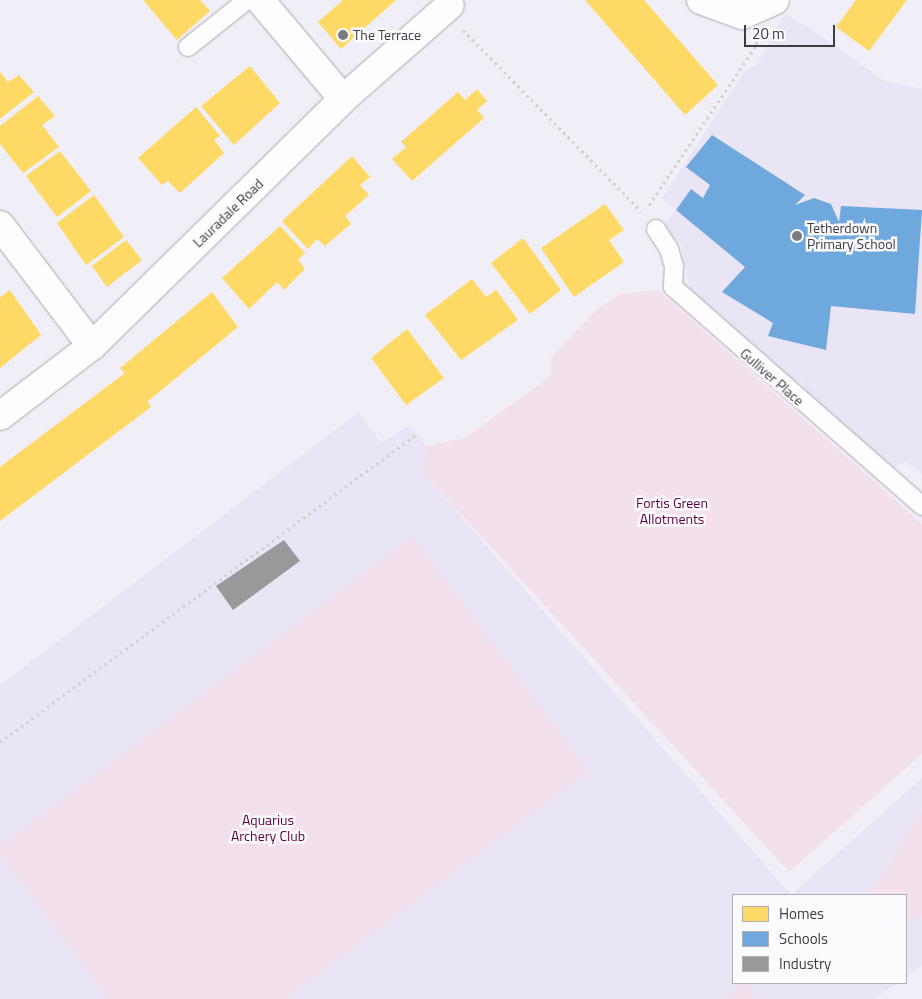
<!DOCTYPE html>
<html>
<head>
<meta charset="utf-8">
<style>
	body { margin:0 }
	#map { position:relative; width:922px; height:999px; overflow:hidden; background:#f0eef6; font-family:"Titillium Web",sans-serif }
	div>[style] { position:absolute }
	.built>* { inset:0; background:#eae5f5 }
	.green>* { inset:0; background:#f3e0ed }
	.homes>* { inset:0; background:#ffd966 }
	.schools>* { inset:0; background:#6fa8dc }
	.industry>* { inset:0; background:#999 }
	.path>* { height:3px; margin-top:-1.5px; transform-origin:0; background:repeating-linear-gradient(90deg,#d1d0d3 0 2.5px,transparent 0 6.5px) }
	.roads { filter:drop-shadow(0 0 1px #acabb1) drop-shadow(0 0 1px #acabb1) }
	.service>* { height:18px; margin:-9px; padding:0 9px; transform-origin:9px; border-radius:9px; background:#fdfcfe }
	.minor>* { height:28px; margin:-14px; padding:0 14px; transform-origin:14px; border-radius:14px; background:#fdfcfe }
	.dots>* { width:14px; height:14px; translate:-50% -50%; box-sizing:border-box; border:2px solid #fbfafd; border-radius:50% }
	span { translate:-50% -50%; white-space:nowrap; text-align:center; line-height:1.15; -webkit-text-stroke:5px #fbfafd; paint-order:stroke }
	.poi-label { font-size:14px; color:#3d3c42 }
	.left { translate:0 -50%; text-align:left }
	.street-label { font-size:14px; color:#3d3c42 }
	.park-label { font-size:14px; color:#600043 }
	.legend { position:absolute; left:732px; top:894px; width:175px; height:90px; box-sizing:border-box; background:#fbfafd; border:1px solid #afaeb2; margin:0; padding:6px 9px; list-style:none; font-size:15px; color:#3d3c42 }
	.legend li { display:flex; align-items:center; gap:10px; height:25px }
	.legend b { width:25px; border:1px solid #afaeb2 }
	.scale { position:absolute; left:744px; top:25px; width:91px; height:22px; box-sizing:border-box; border:2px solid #3d3c42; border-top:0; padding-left:6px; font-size:15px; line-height:18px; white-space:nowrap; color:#3d3c42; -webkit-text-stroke:4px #fbfafd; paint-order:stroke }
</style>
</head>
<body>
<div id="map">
	<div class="built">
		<div style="clip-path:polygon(784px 14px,813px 30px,884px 81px,922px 89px,922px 474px,907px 462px,891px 468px,804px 391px,803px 382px,785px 378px,690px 293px,681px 244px,663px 227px,676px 210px,662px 198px,745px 71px,757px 65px)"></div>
		<div style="clip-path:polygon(359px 412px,381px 443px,411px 425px,426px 446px,423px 473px,791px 895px,922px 778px,922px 966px,906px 977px,906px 895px,733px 895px,733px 983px,898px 983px,874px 999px,0 999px,0 685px)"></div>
	</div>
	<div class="green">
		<div style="clip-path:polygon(658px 290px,922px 524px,922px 754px,789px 872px,423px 473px,426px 446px,465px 438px,551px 376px,551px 358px,597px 309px,620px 294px)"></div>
		<div style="clip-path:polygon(412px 536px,588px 771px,285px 999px,109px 999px,0 854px,0 846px)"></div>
		<div style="clip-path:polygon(922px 811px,922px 915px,906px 925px,906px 895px,870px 895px)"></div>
		<div style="clip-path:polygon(744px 983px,750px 983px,752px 999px,722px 999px)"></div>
	</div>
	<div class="homes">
		<div style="clip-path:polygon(143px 0,200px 0,210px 11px,177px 40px)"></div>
		<div style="clip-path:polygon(343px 0,396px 0,341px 49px,318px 22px)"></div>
		<div style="clip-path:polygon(585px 0,644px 0,718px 85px,685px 115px)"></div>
		<div style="clip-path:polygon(856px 0,907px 0,869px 51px,836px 27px)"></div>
		<div style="clip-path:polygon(250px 66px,280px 103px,234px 145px,201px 106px)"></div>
		<div style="clip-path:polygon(0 72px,8px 82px,19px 75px,34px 92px,0 119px)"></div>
		<div style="clip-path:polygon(477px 89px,487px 101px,477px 110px,484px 118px,412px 181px,392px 159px,406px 147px,401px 142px,458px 92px,465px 100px)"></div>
		<div style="clip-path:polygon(38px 96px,55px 116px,42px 125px,59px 147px,23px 173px,0 144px,0 126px)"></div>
		<div style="clip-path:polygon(196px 107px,220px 136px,214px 140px,224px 153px,180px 193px,168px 181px,162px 185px,138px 158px)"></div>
		<div style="clip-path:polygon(60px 151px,91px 191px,57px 217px,26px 176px)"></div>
		<div style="clip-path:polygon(352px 156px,370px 177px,360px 185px,369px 195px,345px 216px,351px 224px,325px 246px,317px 239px,308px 249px,282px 221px)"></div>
		<div style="clip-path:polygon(94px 195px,124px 237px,86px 265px,57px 223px)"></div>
		<div style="clip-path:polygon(605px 204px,624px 230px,609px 240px,624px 262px,574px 297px,541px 248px)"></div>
		<div style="clip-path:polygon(280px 226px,305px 253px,298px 260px,305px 269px,284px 290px,277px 282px,249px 309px,222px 278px)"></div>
		<div style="clip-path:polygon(523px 238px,561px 290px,530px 314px,491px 263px)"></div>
		<div style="clip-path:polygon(126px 240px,142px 260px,107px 287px,92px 266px)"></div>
		<div style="clip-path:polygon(472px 279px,486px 297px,496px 290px,518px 320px,461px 360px,425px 315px)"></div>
		<div style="clip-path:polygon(10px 290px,41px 335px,0 368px,0 297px)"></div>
		<div style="clip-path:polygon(212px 292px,238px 327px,147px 402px,151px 407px,0 521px,0 467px,125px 373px,120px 368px)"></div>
		<div style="clip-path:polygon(407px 329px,444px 378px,406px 405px,371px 358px)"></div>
	</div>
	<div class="schools">
		<div style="clip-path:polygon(712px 135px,805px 195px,795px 205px,814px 198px,831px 204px,839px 222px,841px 206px,922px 210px,915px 314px,831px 306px,826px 350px,768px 336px,773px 323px,722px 292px,745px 267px,676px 210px,691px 189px,703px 198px,710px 185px,686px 167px)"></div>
	</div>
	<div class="industry">
		<div style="clip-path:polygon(284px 540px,300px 561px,233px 610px,216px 586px)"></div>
	</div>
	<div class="path">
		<div style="left:463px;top:30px;width:254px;rotate:45.5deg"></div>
		<div style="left:649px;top:205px;width:194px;rotate:-56.1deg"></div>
		<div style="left:757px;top:44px;width:4px;rotate:-117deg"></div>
		<div style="left:0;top:742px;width:518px;rotate:-36.45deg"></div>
	</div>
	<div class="roads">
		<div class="service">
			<div style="left:188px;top:47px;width:75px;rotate:-38.5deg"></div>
			<div style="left:656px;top:229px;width:24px;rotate:57deg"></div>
			<div style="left:669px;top:249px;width:18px;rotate:74deg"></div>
			<div style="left:674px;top:266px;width:21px;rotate:93deg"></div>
			<div style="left:673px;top:287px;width:332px;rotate:41.3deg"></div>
		</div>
		<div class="minor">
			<div style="left:260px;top:0;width:129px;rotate:50deg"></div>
			<div style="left:701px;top:0;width:44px;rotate:20.1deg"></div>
			<div style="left:742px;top:15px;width:36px;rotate:-24deg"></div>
			<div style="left:0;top:225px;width:152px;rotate:52.8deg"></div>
			<div style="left:0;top:416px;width:116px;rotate:-37.3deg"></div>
			<div style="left:92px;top:346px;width:352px;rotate:-44.5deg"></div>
			<div style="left:343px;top:99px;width:142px;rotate:-41.3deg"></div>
		</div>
	</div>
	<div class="dots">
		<div style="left:343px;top:35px;background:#7c7a81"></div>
		<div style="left:797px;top:236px;background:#7c7a81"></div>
	</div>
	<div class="poi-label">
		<span class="left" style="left:353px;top:35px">The Terrace</span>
		<span class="left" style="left:807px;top:236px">Tetherdown<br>Primary School</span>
	</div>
	<div class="street-label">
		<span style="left:228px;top:213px;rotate:-44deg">Lauradale Road</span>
		<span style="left:772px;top:377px;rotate:41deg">Gulliver Place</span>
	</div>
	<div class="park-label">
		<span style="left:672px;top:511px">Fortis Green<br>Allotments</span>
		<span style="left:268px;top:828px">Aquarius<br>Archery Club</span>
	</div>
	<ul class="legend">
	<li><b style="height:14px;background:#ffd966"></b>Homes</li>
	<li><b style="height:14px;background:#6fa8dc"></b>Schools</li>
	<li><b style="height:14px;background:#999"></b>Industry</li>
	</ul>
	<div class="scale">20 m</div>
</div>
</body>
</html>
